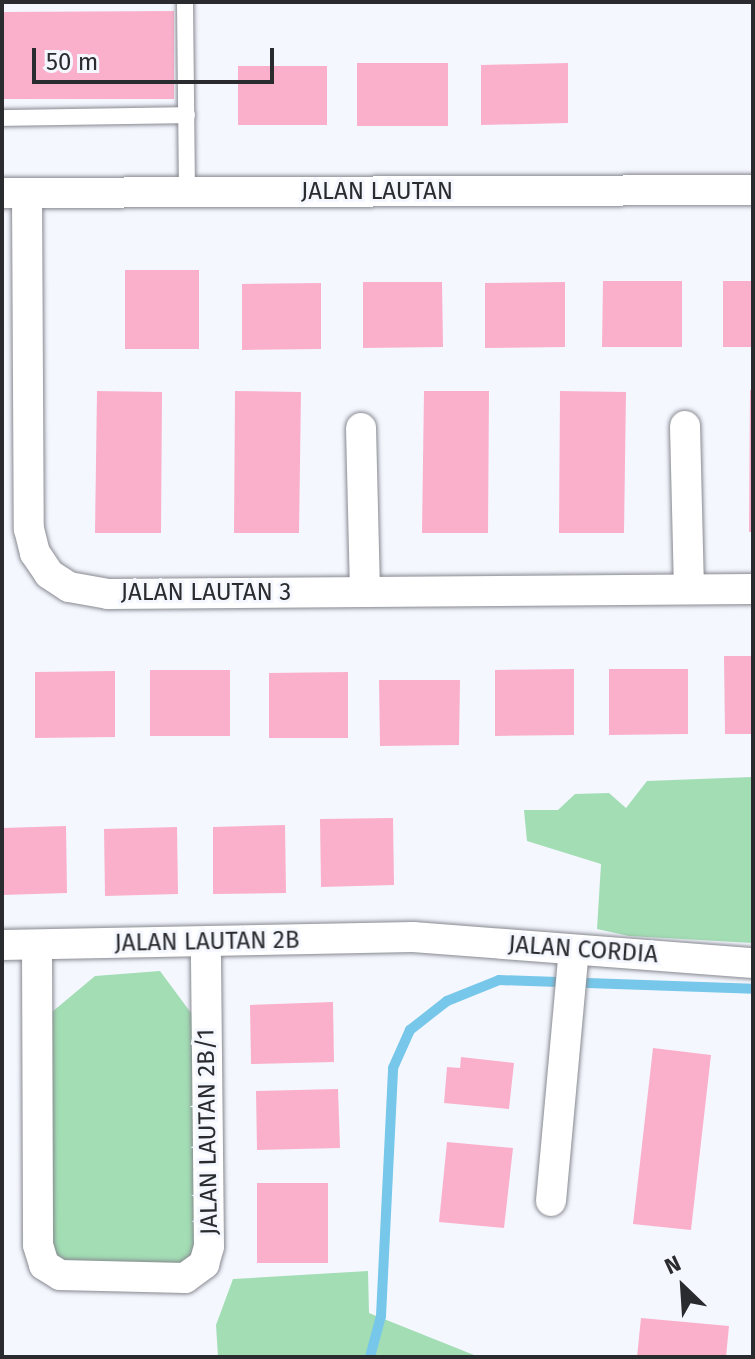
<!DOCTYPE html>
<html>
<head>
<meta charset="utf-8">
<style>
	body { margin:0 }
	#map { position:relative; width:755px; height:1359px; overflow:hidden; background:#f5f7ff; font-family:"Fira Sans",sans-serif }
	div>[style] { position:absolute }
	.green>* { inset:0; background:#a2ddb4 }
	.stream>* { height:10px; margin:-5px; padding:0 5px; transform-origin:5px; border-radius:5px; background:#76c7e9 }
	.building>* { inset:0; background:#fab0cb }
	.roads { filter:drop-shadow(0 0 2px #878990) drop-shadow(0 0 2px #878990) }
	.service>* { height:16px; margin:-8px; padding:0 8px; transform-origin:8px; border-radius:8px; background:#fff }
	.minor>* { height:30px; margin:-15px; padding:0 15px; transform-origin:15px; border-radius:15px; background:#fff }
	span { translate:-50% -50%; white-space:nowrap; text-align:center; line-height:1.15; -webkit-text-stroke:6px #f5f7ff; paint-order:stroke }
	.street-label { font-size:24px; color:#2a2b2e }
	.frame { position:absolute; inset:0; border:4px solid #2a2b2e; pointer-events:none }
	.north { position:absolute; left:643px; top:1247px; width:80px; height:80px; -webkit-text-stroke:6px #f5f7ff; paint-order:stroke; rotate:335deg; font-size:22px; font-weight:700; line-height:32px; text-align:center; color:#2a2b2e }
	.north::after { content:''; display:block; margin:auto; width:28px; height:36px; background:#2a2b2e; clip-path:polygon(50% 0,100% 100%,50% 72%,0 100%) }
	.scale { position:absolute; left:32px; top:48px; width:242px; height:36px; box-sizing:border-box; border:4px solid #2a2b2e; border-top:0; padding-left:10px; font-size:24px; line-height:28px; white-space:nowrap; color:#2a2b2e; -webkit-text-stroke:6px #f5f7ff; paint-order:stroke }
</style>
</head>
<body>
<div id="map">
	<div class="green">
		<div style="clip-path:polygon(752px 777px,753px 943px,629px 936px,597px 929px,601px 864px,527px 841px,524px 810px,558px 810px,575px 794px,609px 793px,626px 808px,647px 781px)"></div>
		<div style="clip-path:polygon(160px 971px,197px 1021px,201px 1239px,183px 1267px,65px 1268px,47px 1240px,52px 1012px,95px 976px)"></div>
		<div style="clip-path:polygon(368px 1271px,369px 1313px,479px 1357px,218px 1357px,216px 1325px,233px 1279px)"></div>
	</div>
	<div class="stream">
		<div style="left:370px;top:1357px;width:42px;rotate:-75deg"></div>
		<div style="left:381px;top:1316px;width:248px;rotate:-87.2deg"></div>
		<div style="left:393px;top:1068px;width:42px;rotate:-65.9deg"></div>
		<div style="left:410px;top:1030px;width:47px;rotate:-38.1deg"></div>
		<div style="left:447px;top:1001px;width:56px;rotate:-22deg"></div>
		<div style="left:499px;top:980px;width:254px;rotate:2deg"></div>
	</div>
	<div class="building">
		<div style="clip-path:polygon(174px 11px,174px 99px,2px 99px,2px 12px)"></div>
		<div style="clip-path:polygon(357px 63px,448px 63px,448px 126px,357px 126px)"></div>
		<div style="clip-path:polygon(568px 63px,568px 123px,481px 125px,481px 65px)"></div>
		<div style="clip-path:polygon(238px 66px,327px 66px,327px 125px,238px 125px)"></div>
		<div style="clip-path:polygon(125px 270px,199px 270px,199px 349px,125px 349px)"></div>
		<div style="clip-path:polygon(603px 281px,682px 281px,682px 347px,602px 347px)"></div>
		<div style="clip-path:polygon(723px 281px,753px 281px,753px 347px,723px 347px)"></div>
		<div style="clip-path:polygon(363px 282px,442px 282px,443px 347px,363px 348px)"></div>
		<div style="clip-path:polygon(565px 282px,565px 347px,485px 348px,485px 283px)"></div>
		<div style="clip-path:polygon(321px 283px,321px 349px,242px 350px,242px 284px)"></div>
		<div style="clip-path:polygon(750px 390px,753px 390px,753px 532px,749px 532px)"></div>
		<div style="clip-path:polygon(97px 391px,162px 392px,161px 533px,95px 533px)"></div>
		<div style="clip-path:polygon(235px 391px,301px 392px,299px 533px,234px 533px)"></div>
		<div style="clip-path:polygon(424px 391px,489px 391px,488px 533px,422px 533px)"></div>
		<div style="clip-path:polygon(560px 391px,626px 392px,624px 533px,559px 533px)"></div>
		<div style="clip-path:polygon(724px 656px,753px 656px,753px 734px,725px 734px)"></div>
		<div style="clip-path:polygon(574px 669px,574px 735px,495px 736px,495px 670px)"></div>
		<div style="clip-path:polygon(609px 669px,688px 669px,688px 734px,609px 735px)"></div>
		<div style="clip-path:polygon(150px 670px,230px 670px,230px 736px,150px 736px)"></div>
		<div style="clip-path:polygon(115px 671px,115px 737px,35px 738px,35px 672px)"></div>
		<div style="clip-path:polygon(348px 672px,348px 738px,269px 738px,269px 673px)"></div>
		<div style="clip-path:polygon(379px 680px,460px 680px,459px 745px,380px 746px)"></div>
		<div style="clip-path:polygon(393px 818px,394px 885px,321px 887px,320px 819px)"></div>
		<div style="clip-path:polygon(285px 825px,286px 893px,213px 894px,213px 827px)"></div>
		<div style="clip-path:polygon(66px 826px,67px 893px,2px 895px,2px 828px)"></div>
		<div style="clip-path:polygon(177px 827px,178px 894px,105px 896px,104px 829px)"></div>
		<div style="clip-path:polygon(333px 1002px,334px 1062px,251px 1064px,250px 1005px)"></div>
		<div style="clip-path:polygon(653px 1048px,711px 1055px,691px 1230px,633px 1224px)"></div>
		<div style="clip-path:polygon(461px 1057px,514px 1063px,509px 1109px,444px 1103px,447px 1067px,460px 1068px)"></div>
		<div style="clip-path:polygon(338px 1089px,340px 1148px,257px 1150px,256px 1091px)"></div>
		<div style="clip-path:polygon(447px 1142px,513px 1148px,504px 1228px,439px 1222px)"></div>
		<div style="clip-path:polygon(257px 1183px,328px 1183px,328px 1263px,257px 1263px)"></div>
		<div style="clip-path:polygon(641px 1318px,729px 1326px,726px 1357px,637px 1357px)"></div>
	</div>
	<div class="roads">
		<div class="service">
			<div style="left:185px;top:2px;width:190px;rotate:89.4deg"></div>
			<div style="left:2px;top:118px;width:185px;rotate:-0.9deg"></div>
		</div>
		<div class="minor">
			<div style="left:2px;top:193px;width:751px;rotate:-0.23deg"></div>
			<div style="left:27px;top:193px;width:336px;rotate:89.7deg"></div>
			<div style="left:29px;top:529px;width:25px;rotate:76deg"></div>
			<div style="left:35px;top:553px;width:25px;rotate:56deg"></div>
			<div style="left:49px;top:574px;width:24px;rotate:33deg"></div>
			<div style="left:69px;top:587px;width:40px;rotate:10deg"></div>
			<div style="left:108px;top:594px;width:645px;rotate:-0.44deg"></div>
			<div style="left:685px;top:426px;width:163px;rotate:88.6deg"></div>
			<div style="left:361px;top:428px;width:164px;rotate:88.6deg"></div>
			<div style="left:2px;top:945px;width:411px;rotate:-1.1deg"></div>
			<div style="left:413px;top:937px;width:341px;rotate:4.4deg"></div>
			<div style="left:37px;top:945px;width:300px;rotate:89.8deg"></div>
			<div style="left:38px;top:1245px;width:21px;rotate:73deg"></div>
			<div style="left:44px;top:1265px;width:19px;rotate:32deg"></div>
			<div style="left:60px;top:1275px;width:125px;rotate:1.4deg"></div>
			<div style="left:185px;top:1278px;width:24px;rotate:-36deg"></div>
			<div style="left:204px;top:1264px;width:18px;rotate:-74deg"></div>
			<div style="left:209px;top:1247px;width:305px;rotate:-90.6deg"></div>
			<div style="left:551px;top:1201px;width:252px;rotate:-84.8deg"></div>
		</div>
	</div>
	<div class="street-label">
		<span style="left:377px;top:192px">JALAN LAUTAN</span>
		<span style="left:206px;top:593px">JALAN LAUTAN 3</span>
		<span style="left:207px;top:942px;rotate:-1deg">JALAN LAUTAN 2B</span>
		<span style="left:583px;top:950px;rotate:4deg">JALAN CORDIA</span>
		<span style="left:208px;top:1132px;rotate:-91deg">JALAN LAUTAN 2B/1</span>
	</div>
	<div class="frame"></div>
	<div class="north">N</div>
	<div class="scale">50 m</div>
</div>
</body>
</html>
